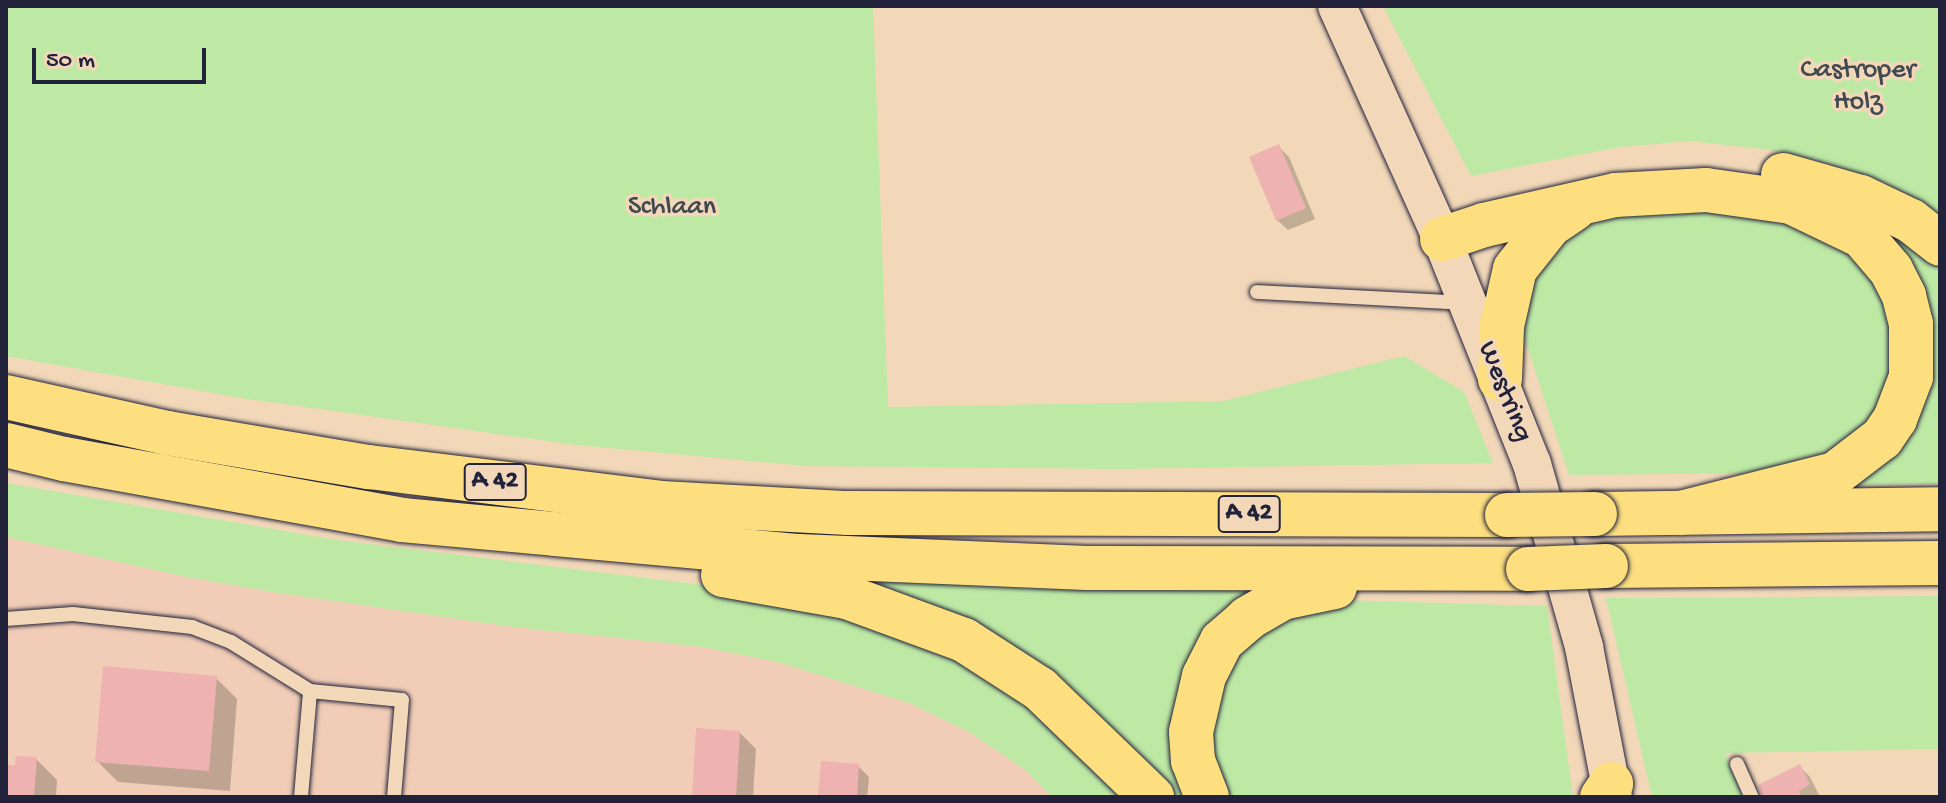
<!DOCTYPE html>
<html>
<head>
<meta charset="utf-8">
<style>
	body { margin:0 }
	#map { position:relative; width:1946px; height:803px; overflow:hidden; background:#f2d8b9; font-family:"Gochi Hand",sans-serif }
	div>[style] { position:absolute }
	.built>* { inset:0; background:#f1cdb7 }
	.green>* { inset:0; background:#bee9a5 }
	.shadow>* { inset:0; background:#0003 }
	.building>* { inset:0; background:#eeb2b1 }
	.roads { filter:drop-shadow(0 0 2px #22223b) drop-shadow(0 0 2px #22223b) }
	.service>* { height:14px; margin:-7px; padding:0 7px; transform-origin:7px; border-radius:7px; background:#f2d8b9 }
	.secondary>* { height:38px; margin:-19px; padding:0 19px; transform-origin:19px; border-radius:19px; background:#f2d8b9 }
	.motorway>* { height:44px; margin:-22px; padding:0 22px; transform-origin:22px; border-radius:22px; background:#fddf80 }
	.bridges { filter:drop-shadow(0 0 2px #22223b) drop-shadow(0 0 2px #22223b) }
	.motorway-bridge>* { height:44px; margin:-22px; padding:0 22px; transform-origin:22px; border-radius:22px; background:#fddf80 }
	span { translate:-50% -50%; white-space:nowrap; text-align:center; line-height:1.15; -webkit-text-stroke:7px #f2d8b9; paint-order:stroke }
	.shield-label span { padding:2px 6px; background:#f2d8b9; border:2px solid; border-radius:6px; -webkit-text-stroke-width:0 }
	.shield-label { font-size:26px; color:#22223b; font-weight:700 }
	.park-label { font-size:28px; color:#414a50 }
	.street-label { font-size:28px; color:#22223b }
	.frame { position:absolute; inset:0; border:8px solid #22223b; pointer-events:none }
	.scale { position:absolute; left:32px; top:48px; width:174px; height:36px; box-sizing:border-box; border:4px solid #22223b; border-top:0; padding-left:10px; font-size:24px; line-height:28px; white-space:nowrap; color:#22223b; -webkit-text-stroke:6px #f2d8b9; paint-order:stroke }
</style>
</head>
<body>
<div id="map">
	<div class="built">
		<div style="clip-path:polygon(6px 537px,187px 577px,272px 592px,506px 626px,703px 647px,781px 663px,909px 703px,969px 732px,1028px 772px,1052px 797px,6px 797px)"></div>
	</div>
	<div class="green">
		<div style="clip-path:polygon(6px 6px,873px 6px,888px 407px,1223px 401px,1404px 356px,1464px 392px,1493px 463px,1118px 469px,806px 466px,576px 445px,241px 398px,6px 356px)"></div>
		<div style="clip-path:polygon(1383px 6px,1940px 6px,1940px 223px,1851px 172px,1820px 161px,1771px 150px,1689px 141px,1620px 147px,1471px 176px)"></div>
		<div style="clip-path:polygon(1658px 205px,1822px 227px,1882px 285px,1897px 347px,1884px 398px,1860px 437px,1808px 467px,1768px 473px,1569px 475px,1523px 334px,1524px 298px,1547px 245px,1586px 217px)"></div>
		<div style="clip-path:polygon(1853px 207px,1940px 255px,1940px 484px,1837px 485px,1919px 391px)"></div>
		<div style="clip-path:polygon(6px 483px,337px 540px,728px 588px,915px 637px,1004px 686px,1127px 797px,1052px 797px,1028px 772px,969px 732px,909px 703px,781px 663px,703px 647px,506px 626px,272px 592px,187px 577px,6px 537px)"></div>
		<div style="clip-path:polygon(843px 579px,1260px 587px,1233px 606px,1193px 797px,1165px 797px)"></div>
		<div style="clip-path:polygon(1940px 596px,1940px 749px,1725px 753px,1745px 797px,1652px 797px,1606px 598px)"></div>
		<div style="clip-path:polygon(1338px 600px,1547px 606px,1573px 797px,1226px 797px,1207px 753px,1225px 660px,1281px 614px)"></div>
	</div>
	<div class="shadow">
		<div style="clip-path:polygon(1279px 147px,1289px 157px,1315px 219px,1288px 230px,1277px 220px)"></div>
		<div style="clip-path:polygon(216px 678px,237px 699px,230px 791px,118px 782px,97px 761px)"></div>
		<div style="clip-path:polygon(740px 733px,756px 749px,753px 797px,694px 797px)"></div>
		<div style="clip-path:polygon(36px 759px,57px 780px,56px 797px,6px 797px,6px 767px,17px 767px)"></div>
		<div style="clip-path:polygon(858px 766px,869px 777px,867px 797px,820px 797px)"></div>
		<div style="clip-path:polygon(1800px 767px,1810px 777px,1819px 795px,1762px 797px)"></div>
	</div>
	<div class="building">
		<div style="clip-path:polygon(1279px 144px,1306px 208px,1276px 221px,1249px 157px)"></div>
		<div style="clip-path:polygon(103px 666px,217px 676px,209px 771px,95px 762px)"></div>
		<div style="clip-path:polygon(696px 728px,740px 731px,736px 797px,692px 797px)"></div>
		<div style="clip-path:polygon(16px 756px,37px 757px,34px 797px,6px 797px,6px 765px,15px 765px)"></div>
		<div style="clip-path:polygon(821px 761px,859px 764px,857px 797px,818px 797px)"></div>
		<div style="clip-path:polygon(1800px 764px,1810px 784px,1799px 791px,1802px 797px,1762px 797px,1758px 785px)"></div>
	</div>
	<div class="roads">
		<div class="service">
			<div style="left:1257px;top:292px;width:208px;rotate:3deg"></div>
			<div style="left:6px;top:619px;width:67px;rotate:-4.3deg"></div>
			<div style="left:73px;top:614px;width:120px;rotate:6.2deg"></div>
			<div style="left:192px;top:627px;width:42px;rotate:21deg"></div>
			<div style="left:231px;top:642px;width:93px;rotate:31.8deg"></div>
			<div style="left:1737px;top:764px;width:36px;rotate:66deg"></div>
			<div style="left:301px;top:797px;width:106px;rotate:-85.1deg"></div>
			<div style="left:310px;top:691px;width:92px;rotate:5.6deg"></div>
			<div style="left:402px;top:700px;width:97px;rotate:94.7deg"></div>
		</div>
		<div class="secondary">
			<div style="left:1337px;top:6px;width:256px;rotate:65.7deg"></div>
			<div style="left:1442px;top:239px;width:242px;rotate:68.2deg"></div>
			<div style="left:1532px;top:464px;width:190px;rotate:74.1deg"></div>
			<div style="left:1584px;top:647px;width:153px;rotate:79.1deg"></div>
		</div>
		<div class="motorway">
			<div style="left:1783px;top:175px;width:81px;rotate:15.8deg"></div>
			<div style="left:1861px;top:197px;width:55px;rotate:25.6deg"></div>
			<div style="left:1911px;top:221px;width:37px;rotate:38deg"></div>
			<div style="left:1442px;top:239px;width:44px;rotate:-18.4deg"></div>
			<div style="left:1484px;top:225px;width:134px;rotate:-12.9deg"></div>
			<div style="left:1615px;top:195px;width:91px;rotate:-3.1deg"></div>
			<div style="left:1706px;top:190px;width:86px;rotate:8deg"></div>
			<div style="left:1791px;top:202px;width:79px;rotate:25.6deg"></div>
			<div style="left:1862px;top:236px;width:45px;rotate:49.5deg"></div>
			<div style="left:1891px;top:270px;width:29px;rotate:63deg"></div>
			<div style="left:1904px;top:296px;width:29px;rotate:76deg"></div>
			<div style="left:1911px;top:324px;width:53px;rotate:90deg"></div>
			<div style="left:1911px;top:377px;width:45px;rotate:110.9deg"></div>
			<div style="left:1895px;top:419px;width:23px;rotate:124deg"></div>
			<div style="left:1882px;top:438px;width:59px;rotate:142.5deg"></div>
			<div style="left:1835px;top:474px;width:159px;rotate:165.8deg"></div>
			<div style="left:1500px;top:379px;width:53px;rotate:-87.8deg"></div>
			<div style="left:1502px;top:326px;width:58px;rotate:-77.2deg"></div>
			<div style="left:1515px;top:269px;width:56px;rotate:-51.5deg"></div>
			<div style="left:1550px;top:225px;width:29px;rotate:-34deg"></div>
			<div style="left:6px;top:397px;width:165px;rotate:12.6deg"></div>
			<div style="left:167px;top:433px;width:205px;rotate:9.6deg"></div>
			<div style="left:369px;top:467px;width:294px;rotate:7deg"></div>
			<div style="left:661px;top:503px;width:187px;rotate:3.1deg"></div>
			<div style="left:848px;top:513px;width:659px;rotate:0.17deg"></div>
			<div style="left:6px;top:445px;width:60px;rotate:13.6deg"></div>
			<div style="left:64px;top:459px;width:343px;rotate:10.2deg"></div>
			<div style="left:402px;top:520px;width:399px;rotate:5.2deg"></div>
			<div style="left:799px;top:556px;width:288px;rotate:2.4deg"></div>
			<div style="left:1087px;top:568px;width:441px;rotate:0.1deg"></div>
			<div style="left:1595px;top:514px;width:345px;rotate:-0.8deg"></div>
			<div style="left:1606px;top:566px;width:334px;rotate:-0.5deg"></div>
			<div style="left:723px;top:575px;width:126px;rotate:10.1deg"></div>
			<div style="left:847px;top:597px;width:125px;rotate:20.2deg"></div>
			<div style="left:964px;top:640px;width:90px;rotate:32.8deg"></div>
			<div style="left:1040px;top:689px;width:156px;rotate:44deg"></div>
			<div style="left:1207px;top:797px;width:39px;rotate:-111deg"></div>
			<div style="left:1193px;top:761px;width:29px;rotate:-94deg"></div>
			<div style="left:1191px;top:732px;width:57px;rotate:-76.9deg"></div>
			<div style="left:1204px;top:676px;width:39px;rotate:-63deg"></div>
			<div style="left:1222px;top:641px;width:35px;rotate:-41deg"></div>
			<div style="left:1248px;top:618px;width:39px;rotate:-30deg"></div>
			<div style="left:1282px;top:598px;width:54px;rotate:-11.7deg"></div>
			<div style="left:1602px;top:797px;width:16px;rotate:-55deg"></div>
		</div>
	</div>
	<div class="bridges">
		<div class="motorway-bridge">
			<div style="left:1507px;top:515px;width:88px;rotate:-0.7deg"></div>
			<div style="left:1528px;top:569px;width:78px;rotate:-2.2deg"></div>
		</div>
	</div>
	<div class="shield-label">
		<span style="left:495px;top:482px">A 42</span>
		<span style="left:1249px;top:514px">A 42</span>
	</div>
	<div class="park-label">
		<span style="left:1858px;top:87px">Castroper<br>Holz</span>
		<span style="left:672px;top:208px">Schlaan</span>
	</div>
	<div class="street-label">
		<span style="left:1504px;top:392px;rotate:68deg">Westring</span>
	</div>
	<div class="frame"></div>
	<div class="scale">50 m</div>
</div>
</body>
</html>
